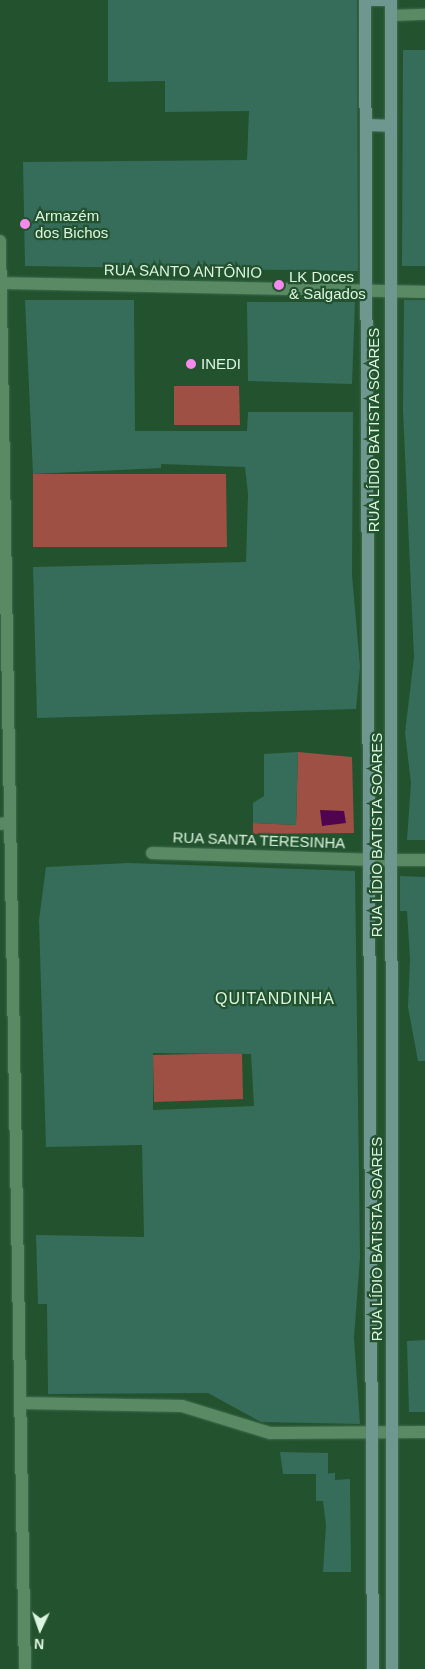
<!DOCTYPE html>
<html>
<head>
<meta charset="utf-8">
<style>
	body { margin:0 }
	#map { position:relative; width:425px; height:1669px; overflow:hidden; background:#23522f; font-family:Helvetica,sans-serif }
	div>[style] { position:absolute }
	.green>* { inset:0; background:#9e5044 }
	.water>* { inset:0; background:#50044e }
	.building>* { inset:0; background:#356d5a }
	.roads { filter:drop-shadow(0 0 1px #406c4f) drop-shadow(0 0 1px #406c4f) }
	.service>* { height:11px; margin:-5.5px; padding:0 5.5px; transform-origin:5.5px; border-radius:5.5px; background:#5a8a64 }
	.minor>* { height:12px; margin:-6px; padding:0 6px; transform-origin:6px; border-radius:6px; background:#5a8a64 }
	.tertiary>* { height:12px; margin:-6px; padding:0 6px; transform-origin:6px; border-radius:6px; background:#5a8a64 }
	.secondary>* { height:12px; margin:-6px; padding:0 6px; transform-origin:6px; border-radius:6px; background:#6e9790 }
	.dots>* { width:14px; height:14px; translate:-50% -50%; box-sizing:border-box; border:2px solid #23522f; border-radius:50% }
	span { translate:-50% -50%; white-space:nowrap; text-align:center; line-height:1.15; -webkit-text-stroke:4.5px #23522f; paint-order:stroke }
	.poi-label { font-size:15px; color:#dcf5e0 }
	.left { translate:0 -50%; text-align:left }
	.street-label { font-size:15px; color:#dcf5e0 }
	.neighbourhood-label { font-size:16px; color:#dcf5e0; letter-spacing:1px }
	.north { position:absolute; left:15px; top:1604px; width:50px; height:50px; -webkit-text-stroke:4px #23522f; paint-order:stroke; rotate:183deg; font-size:14px; font-weight:700; line-height:20px; text-align:center; color:#dcf5e0 }
	.north::after { content:''; display:block; margin:auto; width:18px; height:22px; background:#dcf5e0; clip-path:polygon(50% 0,100% 100%,50% 72%,0 100%) }
</style>
</head>
<body>
<div id="map">
	<div class="green">
		<div style="clip-path:polygon(174px 386px,239px 386px,240px 425px,174px 425px)"></div>
		<div style="clip-path:polygon(33px 474px,226px 474px,227px 547px,33px 547px)"></div>
		<div style="clip-path:polygon(298px 752px,352px 757px,354px 833px,253px 834px,253px 823px,296px 825px)"></div>
		<div style="clip-path:polygon(242px 1053px,243px 1099px,154px 1102px,153px 1055px)"></div>
	</div>
	<div class="water">
		<div style="clip-path:polygon(320px 810px,344px 811px,346px 823px,322px 826px)"></div>
	</div>
	<div class="building">
		<div style="clip-path:polygon(108px 0,357px 0,358px 271px,25px 266px,23px 162px,247px 160px,249px 111px,165px 112px,165px 81px,108px 82px)"></div>
		<div style="clip-path:polygon(403px 50px,425px 50px,425px 266px,402px 266px)"></div>
		<div style="clip-path:polygon(25px 300px,134px 300px,135px 431px,247px 431px,248px 412px,353px 412px,352px 575px,360px 667px,356px 709px,37px 718px,33px 567px,246px 562px,248px 494px,245px 467px,161px 464px,161px 468px,33px 474px)"></div>
		<div style="clip-path:polygon(404px 300px,425px 300px,425px 840px,407px 840px,411px 783px,405px 733px,414px 657px,403px 410px)"></div>
		<div style="clip-path:polygon(247px 302px,355px 302px,352px 384px,248px 381px)"></div>
		<div style="clip-path:polygon(298px 752px,296px 825px,253px 823px,253px 803px,264px 796px,264px 754px)"></div>
		<div style="clip-path:polygon(evenodd,129px 863px,355px 871px,360px 1257px,354px 1338px,360px 1424px,261px 1422px,208px 1393px,48px 1394px,47px 1304px,38px 1304px,36px 1235px,144px 1237px,142px 1145px,46px 1147px,39px 920px,46px 867px,129px 863px,153px 1053px,251px 1054px,254px 1106px,153px 1110px,153px 1053px)"></div>
		<div style="clip-path:polygon(400px 876px,425px 877px,425px 1061px,418px 1061px,408px 1007px,410px 959px,407px 911px,400px 911px)"></div>
		<div style="clip-path:polygon(425px 1340px,425px 1412px,409px 1412px,407px 1341px)"></div>
		<div style="clip-path:polygon(280px 1452px,328px 1453px,328px 1474px,283px 1474px)"></div>
		<div style="clip-path:polygon(335px 1473px,335px 1480px,350px 1479px,351px 1572px,323px 1572px,326px 1525px,323px 1501px,316px 1501px,316px 1474px)"></div>
	</div>
	<div class="roads">
		<div class="service">
			<div style="left:390px;top:15px;width:35px;rotate:-2deg"></div>
		</div>
		<div class="minor">
			<div style="left:1px;top:283px;width:424px;rotate:1.2deg"></div>
			<div style="left:0;top:824px;width:10px;rotate:-6deg"></div>
			<div style="left:152px;top:853px;width:218px;rotate:1.8deg"></div>
			<div style="left:21px;top:1403px;width:161px;rotate:1.1deg"></div>
			<div style="left:182px;top:1406px;width:92px;rotate:17.1deg"></div>
			<div style="left:270px;top:1433px;width:155px;rotate:-0.4deg"></div>
		</div>
		<div class="tertiary">
			<div style="left:0;top:241px;width:1428px;rotate:89deg"></div>
			<div style="left:370px;top:860px;width:55px"></div>
		</div>
		<div class="secondary">
			<div style="left:365px;top:0;width:1669px;rotate:89.73deg"></div>
			<div style="left:365px;top:0;width:26px"></div>
			<div style="left:391px;top:0;width:1669px;rotate:89.97deg"></div>
			<div style="left:366px;top:125px;width:24px;rotate:2deg"></div>
		</div>
	</div>
	<div class="dots">
		<div style="left:25px;top:224px;background:#f689ed"></div>
		<div style="left:279px;top:285px;background:#f689ed"></div>
		<div style="left:191px;top:364px;background:#f689ed"></div>
	</div>
	<div class="poi-label">
		<span class="left" style="left:35px;top:224px">Armazém<br>dos Bichos</span>
		<span class="left" style="left:289px;top:285px">LK Doces<br>&amp; Salgados</span>
		<span class="left" style="left:201px;top:364px">INEDI</span>
	</div>
	<div class="street-label">
		<span style="left:183px;top:271px;rotate:1deg">RUA SANTO ANTÔNIO</span>
		<span style="left:374px;top:430px;rotate:-90deg">RUA LÍDIO BATISTA SOARES</span>
		<span style="left:377px;top:835px;rotate:-90deg">RUA LÍDIO BATISTA SOARES</span>
		<span style="left:259px;top:840px;rotate:2deg">RUA SANTA TERESINHA</span>
		<span style="left:377px;top:1239px;rotate:-90deg">RUA LÍDIO BATISTA SOARES</span>
	</div>
	<div class="neighbourhood-label">
		<span style="left:275px;top:999px">QUITANDINHA</span>
	</div>
	<div class="north">N</div>
</div>
</body>
</html>
